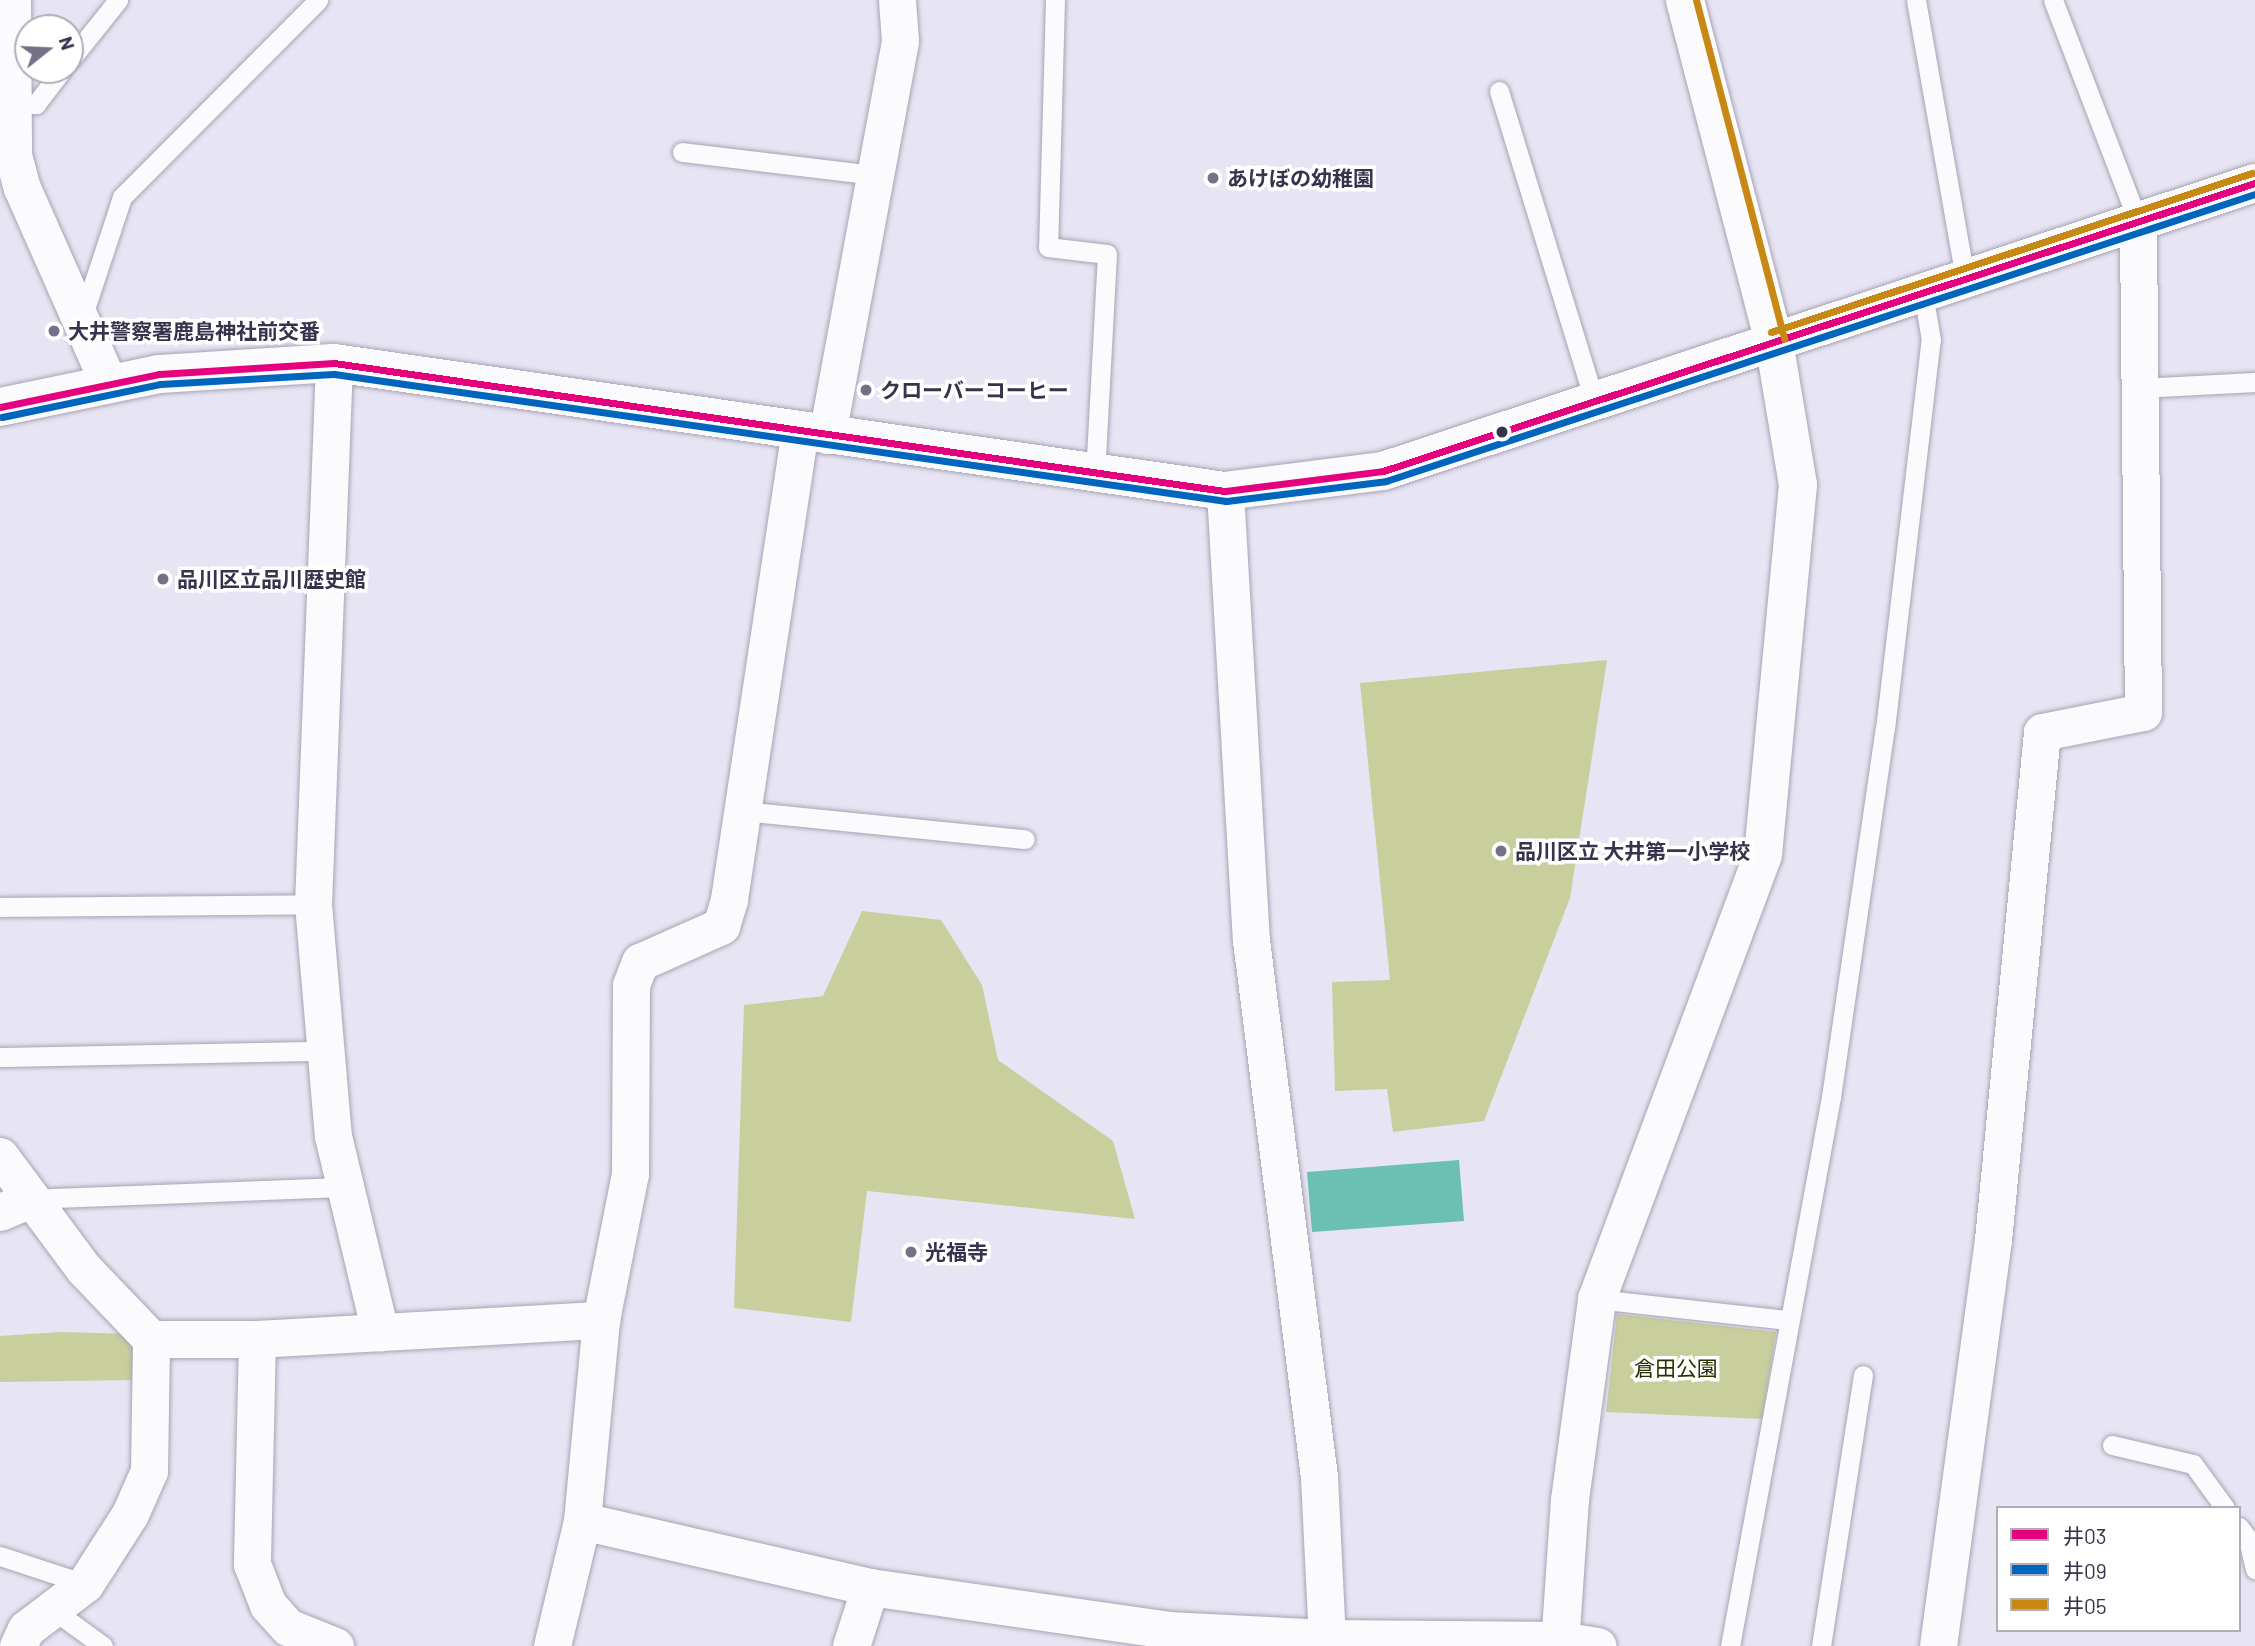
<!DOCTYPE html>
<html>
<head>
<meta charset="utf-8">
<style>
	body { margin:0 }
	#map { position:relative; width:2255px; height:1646px; overflow:hidden; background:#e7e4f3; font-family:Barlow,"Noto Sans JP",sans-serif }
	div>[style] { position:absolute }
	.green>* { inset:0; background:#c9ce9d }
	.water>* { inset:0; background:#6bc0b2 }
	.roads { filter:drop-shadow(0 0 2px #a7a3b4) drop-shadow(0 0 2px #a7a3b4) }
	.lane>* { height:19px; margin:-9.5px; padding:0 9.5px; transform-origin:9.5px; border-radius:9.5px; background:#fbfbfd }
	.street>* { height:37px; margin:-18.5px; padding:0 18.5px; transform-origin:18.5px; border-radius:18.5px; background:#fbfbfd }
	.secondary>* { height:38px; margin:-19px; padding:0 19px; transform-origin:19px; border-radius:19px; background:#fbfbfd }
	.bus-1>* { height:7px; margin:-3.5px; padding:0 3.5px; transform-origin:3.5px; border-radius:3.5px; background:#e5007d }
	.bus-2>* { height:7px; margin:-3.5px; padding:0 3.5px; transform-origin:3.5px; border-radius:3.5px; background:#0065bd }
	.bus-3>* { height:7px; margin:-3.5px; padding:0 3.5px; transform-origin:3.5px; border-radius:3.5px; background:#c78913 }
	.dots>* { width:19px; height:19px; translate:-50% -50%; box-sizing:border-box; border:4px solid #fff; border-radius:50% }
	span { translate:-50% -50%; white-space:nowrap; text-align:center; line-height:1.15; -webkit-text-stroke:7px #fff; paint-order:stroke }
	.poi-label { font-size:21px; color:#38324c; font-weight:700 }
	.left { translate:0 -50%; text-align:left }
	.park-label { font-size:21px; color:#2b2f00 }
	.legend { position:absolute; left:1996px; top:1506px; width:245px; height:126px; box-sizing:border-box; background:#fff; border:2px solid #afadb7; margin:0; padding:9px 12px; list-style:none; font-size:21px; color:#38324c }
	.legend li { display:flex; align-items:center; gap:14px; height:35px }
	.legend b { width:35px; border:2px solid #afadb7 }
	.north { position:absolute; left:14px; top:14px; width:70px; height:70px; box-sizing:border-box; background:#fff; border:2px solid #afadb7; border-radius:50%; rotate:72deg; font-size:19px; font-weight:700; line-height:28px; text-align:center; color:#38324c }
	.north::after { content:''; display:block; margin:auto; width:24px; height:32px; background:#757086; clip-path:polygon(50% 0,100% 100%,50% 72%,0 100%) }
</style>
</head>
<body>
<div id="map">
	<div class="green">
		<div style="clip-path:polygon(1607px 660px,1570px 898px,1484px 1121px,1393px 1132px,1387px 1089px,1335px 1091px,1332px 982px,1390px 980px,1360px 683px)"></div>
		<div style="clip-path:polygon(862px 911px,941px 920px,982px 985px,998px 1060px,1113px 1141px,1135px 1219px,867px 1191px,851px 1322px,734px 1308px,744px 1005px,823px 996px)"></div>
		<div style="clip-path:polygon(1617px 1314px,1776px 1332px,1762px 1419px,1606px 1412px)"></div>
		<div style="clip-path:polygon(61px 1332px,133px 1334px,133px 1380px,0 1382px,0 1336px)"></div>
	</div>
	<div class="water">
		<div style="clip-path:polygon(1459px 1160px,1464px 1221px,1312px 1232px,1307px 1172px)"></div>
	</div>
	<div class="roads">
		<div class="lane">
			<div style="left:1055px;top:0;width:247px;rotate:91.6deg"></div>
			<div style="left:1048px;top:247px;width:59px;rotate:6.8deg"></div>
			<div style="left:1107px;top:254px;width:221px;rotate:93.1deg"></div>
			<div style="left:1916px;top:0;width:283px;rotate:80deg"></div>
			<div style="left:2053px;top:0;width:238px;rotate:69deg"></div>
			<div style="left:70px;top:60px;width:77px;rotate:-51.3deg"></div>
			<div style="left:1499px;top:91px;width:322px;rotate:72.9deg"></div>
			<div style="left:14px;top:103px;width:22px;rotate:3deg"></div>
			<div style="left:36px;top:104px;width:43px;rotate:-52.6deg"></div>
			<div style="left:682px;top:152px;width:194px;rotate:6.8deg"></div>
			<div style="left:82px;top:318px;width:127px;rotate:-71.7deg"></div>
			<div style="left:122px;top:197px;width:278px;rotate:-45.1deg"></div>
			<div style="left:2139px;top:388px;width:116px;rotate:-3deg"></div>
			<div style="left:742px;top:811px;width:284px;rotate:5.7deg"></div>
			<div style="left:0;top:907px;width:313px;rotate:-0.5deg"></div>
			<div style="left:0;top:1057px;width:326px;rotate:-1.1deg"></div>
			<div style="left:31px;top:1199px;width:315px;rotate:-2.2deg"></div>
			<div style="left:1597px;top:1299px;width:192px;rotate:6.3deg"></div>
			<div style="left:2112px;top:1445px;width:83px;rotate:13.2deg"></div>
			<div style="left:2193px;top:1464px;width:54px;rotate:54deg"></div>
			<div style="left:2239px;top:1527px;width:15px;rotate:53deg"></div>
			<div style="left:2248px;top:1539px;width:31px;rotate:77deg"></div>
			<div style="left:0;top:1556px;width:89px;rotate:18.2deg"></div>
			<div style="left:52px;top:1609px;width:63px;rotate:36deg"></div>
			<div style="left:1730px;top:1646px;width:558px;rotate:-79.58deg"></div>
			<div style="left:1831px;top:1097px;width:372px;rotate:-81.7deg"></div>
			<div style="left:1885px;top:729px;width:392px;rotate:-83.3deg"></div>
			<div style="left:1931px;top:340px;width:48px;rotate:-99.7deg"></div>
			<div style="left:1821px;top:1646px;width:274px;rotate:-81.2deg"></div>
		</div>
		<div class="street">
			<div style="left:12px;top:0;width:155px;rotate:89.6deg"></div>
			<div style="left:13px;top:155px;width:34px;rotate:75deg"></div>
			<div style="left:22px;top:188px;width:214px;rotate:66.1deg"></div>
			<div style="left:334px;top:363px;width:541px;rotate:92.22deg"></div>
			<div style="left:313px;top:904px;width:233px;rotate:85.1deg"></div>
			<div style="left:333px;top:1136px;width:202px;rotate:76.5deg"></div>
			<div style="left:827px;top:435px;width:401px;rotate:-79.5deg"></div>
			<div style="left:900px;top:41px;width:41px;rotate:-94.2deg"></div>
			<div style="left:1225px;top:491px;width:450px;rotate:86.7deg"></div>
			<div style="left:1251px;top:940px;width:541px;rotate:82.78deg"></div>
			<div style="left:1319px;top:1477px;width:161px;rotate:87.2deg"></div>
			<div style="left:0;top:1156px;width:141px;rotate:53.4deg"></div>
			<div style="left:84px;top:1269px;width:97px;rotate:46.3deg"></div>
			<div style="left:151px;top:1339px;width:106px"></div>
			<div style="left:257px;top:1339px;width:345px;rotate:-3.2deg"></div>
			<div style="left:601px;top:1320px;width:149px;rotate:-78.8deg"></div>
			<div style="left:630px;top:1174px;width:189px;rotate:-89.7deg"></div>
			<div style="left:631px;top:985px;width:25px;rotate:-69deg"></div>
			<div style="left:640px;top:962px;width:89px;rotate:-24deg"></div>
			<div style="left:721px;top:926px;width:28px;rotate:-73deg"></div>
			<div style="left:729px;top:899px;width:473px;rotate:-81.4deg"></div>
			<div style="left:0;top:1212px;width:34px;rotate:-23deg"></div>
			<div style="left:257px;top:1339px;width:225px;rotate:91.3deg"></div>
			<div style="left:252px;top:1564px;width:44px;rotate:68.7deg"></div>
			<div style="left:268px;top:1605px;width:30px;rotate:48deg"></div>
			<div style="left:288px;top:1627px;width:51px;rotate:22deg"></div>
			<div style="left:582px;top:1521px;width:295px;rotate:12.9deg"></div>
			<div style="left:870px;top:1587px;width:301px;rotate:8.2deg"></div>
			<div style="left:1168px;top:1630px;width:159px;rotate:2.9deg"></div>
			<div style="left:1327px;top:1638px;width:233px;rotate:0.5deg"></div>
			<div style="left:1560px;top:1640px;width:38px;rotate:9deg"></div>
			<div style="left:18px;top:1646px;width:19px;rotate:-65deg"></div>
			<div style="left:26px;top:1629px;width:74px;rotate:-37.3deg"></div>
			<div style="left:85px;top:1584px;width:83px;rotate:-57.3deg"></div>
			<div style="left:130px;top:1514px;width:47px;rotate:-66.2deg"></div>
			<div style="left:149px;top:1471px;width:132px;rotate:-89.1deg"></div>
			<div style="left:552px;top:1646px;width:129px;rotate:-76.5deg"></div>
			<div style="left:582px;top:1521px;width:202px;rotate:-84.6deg"></div>
			<div style="left:851px;top:1646px;width:62px;rotate:-72.1deg"></div>
			<div style="left:1938px;top:1646px;width:410px;rotate:-82.3deg"></div>
			<div style="left:1993px;top:1240px;width:510px;rotate:-84.49deg"></div>
			<div style="left:2042px;top:732px;width:103px;rotate:-11.2deg"></div>
			<div style="left:2143px;top:712px;width:490px;rotate:-90.6deg"></div>
		</div>
		<div class="secondary">
			<div style="left:0;top:407px;width:162px;rotate:-11.7deg"></div>
			<div style="left:159px;top:374px;width:175px;rotate:-3.6deg"></div>
			<div style="left:334px;top:363px;width:900px;rotate:8.18deg"></div>
			<div style="left:1225px;top:491px;width:159px;rotate:-7.2deg"></div>
			<div style="left:1383px;top:471px;width:918px;rotate:-18.28deg"></div>
			<div style="left:1560px;top:1646px;width:146px;rotate:-86.1deg"></div>
			<div style="left:1570px;top:1500px;width:203px;rotate:-82.3deg"></div>
			<div style="left:1597px;top:1299px;width:474px;rotate:-69.5deg"></div>
			<div style="left:1763px;top:855px;width:372px;rotate:-84.6deg"></div>
			<div style="left:1798px;top:485px;width:145px;rotate:-99.5deg"></div>
			<div style="left:1774px;top:342px;width:353px;rotate:-104.6deg"></div>
		</div>
	</div>
	<div class="bus-1">
		<div style="left:0;top:407px;width:162px;rotate:-11.7deg"></div>
		<div style="left:159px;top:374px;width:175px;rotate:-3.6deg"></div>
		<div style="left:334px;top:363px;width:900px;rotate:8.18deg"></div>
		<div style="left:1225px;top:491px;width:159px;rotate:-7.2deg"></div>
		<div style="left:1383px;top:471px;width:918px;rotate:-18.28deg"></div>
	</div>
	<div class="bus-2">
		<div style="left:2px;top:417px;width:161px;rotate:-11.8deg"></div>
		<div style="left:160px;top:384px;width:174px;rotate:-3.3deg"></div>
		<div style="left:334px;top:374px;width:901px;rotate:8.1deg"></div>
		<div style="left:1226px;top:501px;width:161px;rotate:-7.1deg"></div>
		<div style="left:1386px;top:481px;width:915px;rotate:-18.28deg"></div>
	</div>
	<div class="bus-3">
		<div style="left:1696px;top:0;width:350px;rotate:75.4deg"></div>
		<div style="left:1771px;top:332px;width:507px;rotate:-18.29deg"></div>
	</div>
	<div class="dots">
		<div style="left:1213px;top:178px;background:#757086"></div>
		<div style="left:54px;top:331px;background:#757086"></div>
		<div style="left:866px;top:390px;background:#757086"></div>
		<div style="left:1502px;top:432px;background:#38324c"></div>
		<div style="left:163px;top:579px;background:#757086"></div>
		<div style="left:1501px;top:851px;background:#757086"></div>
		<div style="left:911px;top:1252px;background:#757086"></div>
	</div>
	<div class="poi-label">
		<span class="left" style="left:1227px;top:178px">あけぼの幼稚園</span>
		<span class="left" style="left:68px;top:331px">大井警察署鹿島神社前交番</span>
		<span class="left" style="left:880px;top:390px">クローバーコーヒー</span>
		<span class="left" style="left:177px;top:579px">品川区立品川歴史館</span>
		<span class="left" style="left:1515px;top:851px">品川区立 大井第一小学校</span>
		<span class="left" style="left:925px;top:1252px">光福寺</span>
	</div>
	<div class="park-label">
		<span style="left:1676px;top:1368px">倉田公園</span>
	</div>
	<ul class="legend">
	<li><b style="height:9px;background:#e5007d"></b>井03</li>
	<li><b style="height:9px;background:#0065bd"></b>井09</li>
	<li><b style="height:9px;background:#c78913"></b>井05</li>
	</ul>
	<div class="north">N</div>
</div>
</body>
</html>
